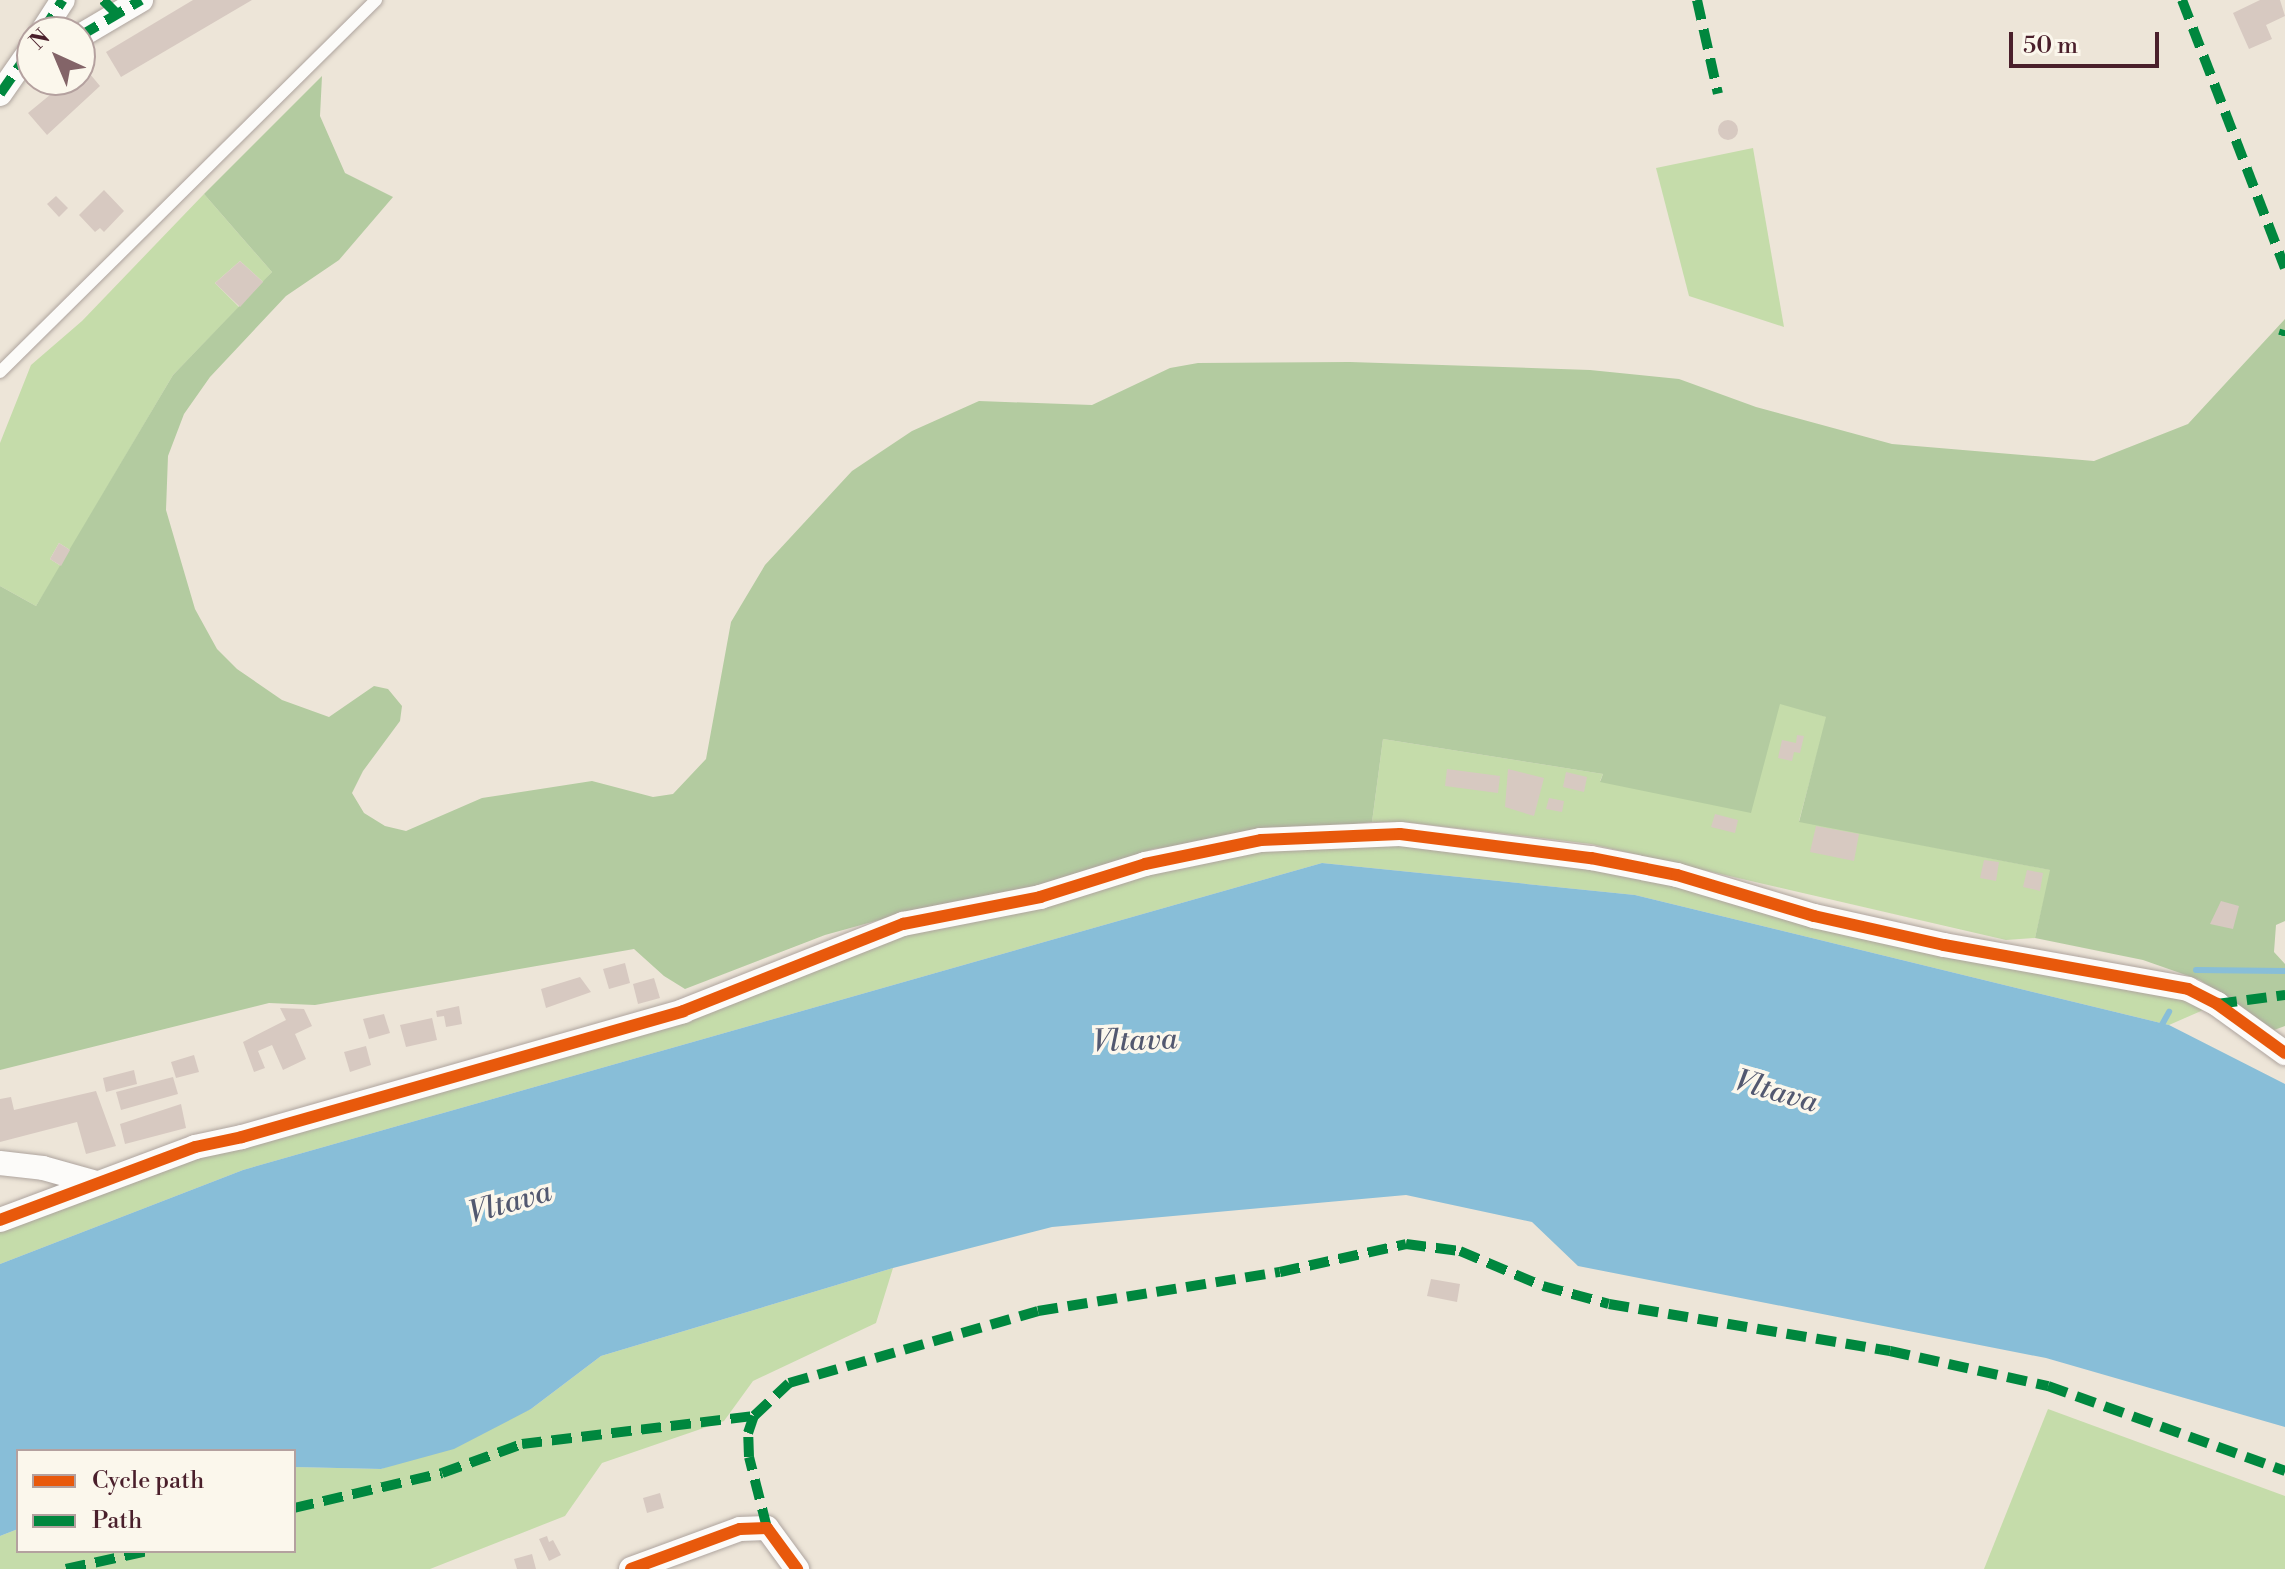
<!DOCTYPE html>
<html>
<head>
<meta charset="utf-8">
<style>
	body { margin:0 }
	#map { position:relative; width:2285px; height:1569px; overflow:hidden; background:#ede5d8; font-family:"Libre Bodoni",serif }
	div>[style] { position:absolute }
	.green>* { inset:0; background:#c5dcaa }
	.forest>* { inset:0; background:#b3cba0 }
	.water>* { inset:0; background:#88bed8 }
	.stream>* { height:6px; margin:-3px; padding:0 3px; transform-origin:3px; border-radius:3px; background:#88bed8 }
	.building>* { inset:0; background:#d7c9c1 }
	.round { border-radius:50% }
	.roads { filter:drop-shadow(0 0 2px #aea49e) drop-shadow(0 0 2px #aea49e) }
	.service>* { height:12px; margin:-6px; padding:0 6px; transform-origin:6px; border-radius:6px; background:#fcfbf9 }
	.minor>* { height:24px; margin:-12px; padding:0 12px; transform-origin:12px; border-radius:12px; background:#fcfbf9 }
	.quiet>* { height:10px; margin-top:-5px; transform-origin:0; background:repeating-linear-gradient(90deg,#00873e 0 20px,transparent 0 30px) }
	.cycleway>* { height:12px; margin:-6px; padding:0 6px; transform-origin:6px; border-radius:6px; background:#e8590c }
	span { translate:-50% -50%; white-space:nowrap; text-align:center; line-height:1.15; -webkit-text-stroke:7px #fbf7ec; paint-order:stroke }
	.water-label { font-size:30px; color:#525870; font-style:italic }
	.legend { position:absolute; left:16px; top:1449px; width:280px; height:104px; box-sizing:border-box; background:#fbf7ec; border:2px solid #b4a19f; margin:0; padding:10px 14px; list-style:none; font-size:24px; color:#4a1f2b }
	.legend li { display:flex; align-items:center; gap:16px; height:40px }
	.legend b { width:40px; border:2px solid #b4a19f }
	.north { position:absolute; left:16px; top:16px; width:80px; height:80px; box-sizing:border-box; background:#fbf7ec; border:2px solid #b4a19f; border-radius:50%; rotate:316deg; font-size:22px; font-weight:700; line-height:32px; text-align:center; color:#4a1f2b }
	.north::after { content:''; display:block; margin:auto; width:28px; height:36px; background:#836468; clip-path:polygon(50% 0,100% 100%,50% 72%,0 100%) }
	.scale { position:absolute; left:2009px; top:32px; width:150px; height:36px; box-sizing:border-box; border:4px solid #4a1f2b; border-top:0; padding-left:10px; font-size:24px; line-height:28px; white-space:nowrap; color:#4a1f2b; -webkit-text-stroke:6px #fbf7ec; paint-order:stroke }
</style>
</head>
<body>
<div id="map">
	<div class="green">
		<div style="clip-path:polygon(1753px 148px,1784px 327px,1689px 296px,1656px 168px)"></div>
		<div style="clip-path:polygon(204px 194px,272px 272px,263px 282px,240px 261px,215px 283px,239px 307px,173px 375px,70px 550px,59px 543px,50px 559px,61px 566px,36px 606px,0 586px,0 443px,31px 365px,82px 321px)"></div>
		<div style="clip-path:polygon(1780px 703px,1827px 717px,1799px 821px,2051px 870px,2035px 938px,2006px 940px,1591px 844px,1404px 822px,1372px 822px,1383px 739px,1603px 774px,1600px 781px)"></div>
		<div style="clip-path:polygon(1400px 834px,1591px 858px,2217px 1004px,2169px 1025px,1635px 895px,1322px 863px,243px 1170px,0 1264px,0 1220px,93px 1182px,683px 1011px,903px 924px,1145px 864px)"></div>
		<div style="clip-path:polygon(893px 1268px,876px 1323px,753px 1381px,724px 1421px,602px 1463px,565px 1516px,430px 1569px,0 1569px,0 1536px,18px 1529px,18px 1551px,294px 1551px,294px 1467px,381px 1469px,531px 1409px,601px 1356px)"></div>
		<div style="clip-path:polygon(2048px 1409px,2285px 1496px,2285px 1569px,1984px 1569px)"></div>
	</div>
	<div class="forest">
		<div style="clip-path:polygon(322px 76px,320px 116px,345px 173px,393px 197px,339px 260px,286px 296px,210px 377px,184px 414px,168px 456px,166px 510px,195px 609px,217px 649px,237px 669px,282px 700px,329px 717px,374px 686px,388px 689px,402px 706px,400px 721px,363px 771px,352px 793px,364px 813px,385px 826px,406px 831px,482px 798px,592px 781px,653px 797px,673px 794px,706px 759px,731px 622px,765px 565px,852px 471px,912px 431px,979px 401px,1092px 405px,1170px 368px,1198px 363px,1350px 362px,1590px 370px,1679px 379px,1756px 407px,1892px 444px,2094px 461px,2188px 424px,2285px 319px,2285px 921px,2276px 925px,2274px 952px,2285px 964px,2285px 1026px,2274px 1030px,2200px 980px,2143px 960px,2035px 938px,2050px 870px,1799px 822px,1826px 717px,1780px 704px,1751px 813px,1600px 782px,1603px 774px,1383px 739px,1372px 822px,1153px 849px,1045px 886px,901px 914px,825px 935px,685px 989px,664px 976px,634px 949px,315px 1005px,269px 1003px,0 1070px,0 586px,36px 606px,173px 375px,272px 272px,204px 194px)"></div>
	</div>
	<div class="water">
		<div style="clip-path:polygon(1322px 863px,1635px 895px,2169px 1025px,2285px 1084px,2285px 1427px,2046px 1358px,1578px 1266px,1532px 1222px,1406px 1195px,1052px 1227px,893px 1268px,601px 1356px,531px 1409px,454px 1449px,381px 1469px,294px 1467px,294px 1451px,18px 1451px,18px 1529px,0 1536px,0 1264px,243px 1170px)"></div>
	</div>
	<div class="stream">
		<div style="left:2196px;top:970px;width:89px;rotate:0.6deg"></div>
		<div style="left:2159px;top:1030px;width:21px;rotate:-61deg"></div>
	</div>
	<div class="building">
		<div style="clip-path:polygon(193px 0,252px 0,121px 77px,106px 52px)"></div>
		<div style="clip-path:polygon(2260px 0,2280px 0,2285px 16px,2266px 25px,2272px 39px,2249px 49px,2233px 13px)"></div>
		<div style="clip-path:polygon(80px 62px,100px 86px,47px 135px,28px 113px,56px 90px,53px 86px,61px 80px,80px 80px)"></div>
		<div class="round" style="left:1718px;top:120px;width:20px;height:20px"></div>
		<div style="clip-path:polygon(104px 190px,124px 211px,104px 232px,100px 228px,95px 232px,79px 215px)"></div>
		<div style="clip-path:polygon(56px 196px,68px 208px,59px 217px,47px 204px)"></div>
		<div style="clip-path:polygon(240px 261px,263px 282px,240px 307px,215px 283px)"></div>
		<div style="clip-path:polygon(59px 543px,70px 550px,61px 566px,50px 559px)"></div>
		<div style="clip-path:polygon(1797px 735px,1804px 736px,1800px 753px,1794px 752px,1792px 761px,1778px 758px,1782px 740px,1796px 743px)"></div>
		<div style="clip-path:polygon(1447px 769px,1500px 776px,1498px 793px,1445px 786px)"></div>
		<div style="clip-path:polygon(1508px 769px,1544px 778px,1534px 816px,1505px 807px)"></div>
		<div style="clip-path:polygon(1566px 772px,1587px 777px,1584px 792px,1563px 787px)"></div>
		<div style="clip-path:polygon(1549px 798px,1564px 801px,1562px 812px,1546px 809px)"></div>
		<div style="clip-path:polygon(1715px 814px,1738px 820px,1735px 833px,1711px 827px)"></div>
		<div style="clip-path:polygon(1816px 826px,1859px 834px,1854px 861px,1810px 852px)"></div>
		<div style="clip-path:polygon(1984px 860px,1999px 862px,1996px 881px,1980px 878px)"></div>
		<div style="clip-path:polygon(2027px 870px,2043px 873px,2040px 891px,2023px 887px)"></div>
		<div style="clip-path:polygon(2221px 901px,2239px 906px,2233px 929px,2210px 924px)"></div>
		<div style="clip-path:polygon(625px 963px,630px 983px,609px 989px,603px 969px)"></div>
		<div style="clip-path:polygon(580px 977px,591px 992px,546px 1008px,541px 989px)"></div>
		<div style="clip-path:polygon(654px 978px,660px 998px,638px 1004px,633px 984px)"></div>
		<div style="clip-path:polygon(459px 1006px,462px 1024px,446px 1027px,444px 1016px,437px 1017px,436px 1011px)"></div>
		<div style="clip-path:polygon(280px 1008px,304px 1009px,312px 1026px,295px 1034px,306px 1059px,283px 1070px,272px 1045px,258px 1051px,265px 1068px,254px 1072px,243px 1042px,286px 1020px)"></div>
		<div style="clip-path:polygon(384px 1014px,390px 1033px,369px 1039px,363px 1019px)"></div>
		<div style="clip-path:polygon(432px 1018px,437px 1040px,406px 1047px,400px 1025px)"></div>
		<div style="clip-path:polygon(366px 1046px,371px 1065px,350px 1072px,344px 1052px)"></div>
		<div style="clip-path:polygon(194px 1055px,199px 1072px,176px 1078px,171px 1062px)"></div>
		<div style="clip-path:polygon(134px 1070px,137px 1084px,106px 1092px,103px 1078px)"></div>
		<div style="clip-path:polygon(173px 1077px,178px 1094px,121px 1110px,116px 1092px)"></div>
		<div style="clip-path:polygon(96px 1091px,116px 1146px,86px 1154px,77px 1122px,0 1142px,0 1099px,11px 1097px,14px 1110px)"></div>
		<div style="clip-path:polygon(181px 1104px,186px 1128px,125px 1144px,120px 1124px)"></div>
		<div style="clip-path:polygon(1431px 1279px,1460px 1284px,1457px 1302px,1427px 1296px)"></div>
		<div style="clip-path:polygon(660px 1493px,664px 1508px,647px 1513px,643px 1498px)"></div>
		<div style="clip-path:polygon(547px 1536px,549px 1542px,553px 1540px,561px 1555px,549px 1561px,539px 1539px)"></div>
		<div style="clip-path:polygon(532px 1554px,536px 1569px,517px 1569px,514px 1559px)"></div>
	</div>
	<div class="roads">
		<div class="service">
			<div style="left:0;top:372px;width:529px;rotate:-44.69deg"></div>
		</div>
		<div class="minor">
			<div style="left:42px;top:32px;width:38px;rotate:-57deg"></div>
			<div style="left:80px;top:36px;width:71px;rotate:-30.5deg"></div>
			<div style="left:0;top:94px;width:56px;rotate:-55.2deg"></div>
			<div style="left:0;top:1163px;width:43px;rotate:6.6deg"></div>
			<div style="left:43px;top:1168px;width:52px;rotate:15.6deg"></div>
			<div style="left:0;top:1220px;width:208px;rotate:-20.5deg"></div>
			<div style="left:195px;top:1147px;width:48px;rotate:-12deg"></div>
			<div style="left:242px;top:1137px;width:459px;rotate:-15.9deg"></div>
			<div style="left:683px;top:1011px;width:237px;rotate:-21.6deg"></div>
			<div style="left:903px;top:924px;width:140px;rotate:-11.1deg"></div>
			<div style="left:1040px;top:897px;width:110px;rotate:-17.4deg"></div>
			<div style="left:1145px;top:864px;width:118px;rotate:-11.7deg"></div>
			<div style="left:1261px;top:840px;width:139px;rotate:-2.5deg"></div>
			<div style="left:1400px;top:834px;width:193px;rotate:7.2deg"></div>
			<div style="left:1591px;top:858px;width:88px;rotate:11.2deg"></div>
			<div style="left:1677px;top:875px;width:143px;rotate:16.7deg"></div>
			<div style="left:1814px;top:916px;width:133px;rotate:12.6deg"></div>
			<div style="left:1944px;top:945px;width:248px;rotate:10.2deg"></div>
			<div style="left:2188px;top:989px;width:33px;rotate:27deg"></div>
			<div style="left:2217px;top:1004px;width:84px;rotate:35.8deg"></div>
			<div style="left:631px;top:1569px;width:116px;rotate:-20.2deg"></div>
			<div style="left:740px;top:1529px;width:27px;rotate:-2deg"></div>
			<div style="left:767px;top:1528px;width:51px;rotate:53.8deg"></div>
		</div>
	</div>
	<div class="quiet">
		<div style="left:103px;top:0;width:23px;rotate:45deg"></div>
		<div style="left:1697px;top:0;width:96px;rotate:77.4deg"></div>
		<div style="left:2182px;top:0;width:287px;rotate:69deg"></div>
		<div style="left:42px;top:32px;width:38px;rotate:-57deg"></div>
		<div style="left:80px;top:36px;width:71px;rotate:-30.5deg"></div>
		<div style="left:0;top:94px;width:56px;rotate:-55.2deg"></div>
		<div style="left:2283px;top:336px;width:6px;rotate:-72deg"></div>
		<div style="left:2217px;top:1004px;width:69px;rotate:-7.5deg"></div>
		<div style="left:294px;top:1508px;width:152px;rotate:-13.3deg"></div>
		<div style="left:442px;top:1473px;width:85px;rotate:-19.9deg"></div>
		<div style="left:522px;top:1444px;width:234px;rotate:-6.9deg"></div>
		<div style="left:767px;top:1528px;width:73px;rotate:-104.2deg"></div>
		<div style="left:749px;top:1457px;width:24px;rotate:-92deg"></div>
		<div style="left:748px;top:1433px;width:18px;rotate:-71deg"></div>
		<div style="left:754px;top:1416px;width:48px;rotate:-43.3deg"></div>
		<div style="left:789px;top:1383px;width:259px;rotate:-16.1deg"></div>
		<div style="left:1038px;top:1311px;width:245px;rotate:-9.2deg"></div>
		<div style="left:1280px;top:1272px;width:129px;rotate:-12.5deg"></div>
		<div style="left:1406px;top:1244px;width:54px;rotate:7.4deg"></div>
		<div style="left:1460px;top:1251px;width:90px;rotate:22.9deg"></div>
		<div style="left:1543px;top:1286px;width:68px;rotate:15.3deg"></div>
		<div style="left:1609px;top:1304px;width:285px;rotate:9.5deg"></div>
		<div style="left:1890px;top:1351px;width:162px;rotate:12.5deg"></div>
		<div style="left:2048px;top:1386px;width:252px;rotate:19.7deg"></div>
		<div style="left:66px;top:1569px;width:84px;rotate:-12.4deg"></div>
	</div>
	<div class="cycleway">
		<div style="left:0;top:1220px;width:208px;rotate:-20.5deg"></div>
		<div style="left:195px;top:1147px;width:48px;rotate:-12deg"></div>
		<div style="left:242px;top:1137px;width:459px;rotate:-15.9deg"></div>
		<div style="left:683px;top:1011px;width:237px;rotate:-21.6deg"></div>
		<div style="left:903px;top:924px;width:140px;rotate:-11.1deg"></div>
		<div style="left:1040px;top:897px;width:110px;rotate:-17.4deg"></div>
		<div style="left:1145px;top:864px;width:118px;rotate:-11.7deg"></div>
		<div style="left:1261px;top:840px;width:139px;rotate:-2.5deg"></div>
		<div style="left:1400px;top:834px;width:193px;rotate:7.2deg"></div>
		<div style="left:1591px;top:858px;width:88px;rotate:11.2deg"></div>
		<div style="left:1677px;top:875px;width:143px;rotate:16.7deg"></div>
		<div style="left:1814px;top:916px;width:133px;rotate:12.6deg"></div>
		<div style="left:1944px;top:945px;width:248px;rotate:10.2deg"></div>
		<div style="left:2188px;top:989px;width:33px;rotate:27deg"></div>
		<div style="left:2217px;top:1004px;width:84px;rotate:35.8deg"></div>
		<div style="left:631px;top:1569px;width:116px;rotate:-20.2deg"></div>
		<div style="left:740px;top:1529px;width:27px;rotate:-2deg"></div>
		<div style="left:767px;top:1528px;width:51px;rotate:53.8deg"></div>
	</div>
	<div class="water-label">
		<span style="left:1135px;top:1041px;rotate:-2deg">Vltava</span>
		<span style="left:1776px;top:1092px;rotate:16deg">Vltava</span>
		<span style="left:510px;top:1203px;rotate:-16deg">Vltava</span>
	</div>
	<ul class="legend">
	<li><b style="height:10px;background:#e8590c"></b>Cycle path</li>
	<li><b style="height:10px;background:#00873e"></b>Path</li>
	</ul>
	<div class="north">N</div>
	<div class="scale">50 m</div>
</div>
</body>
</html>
